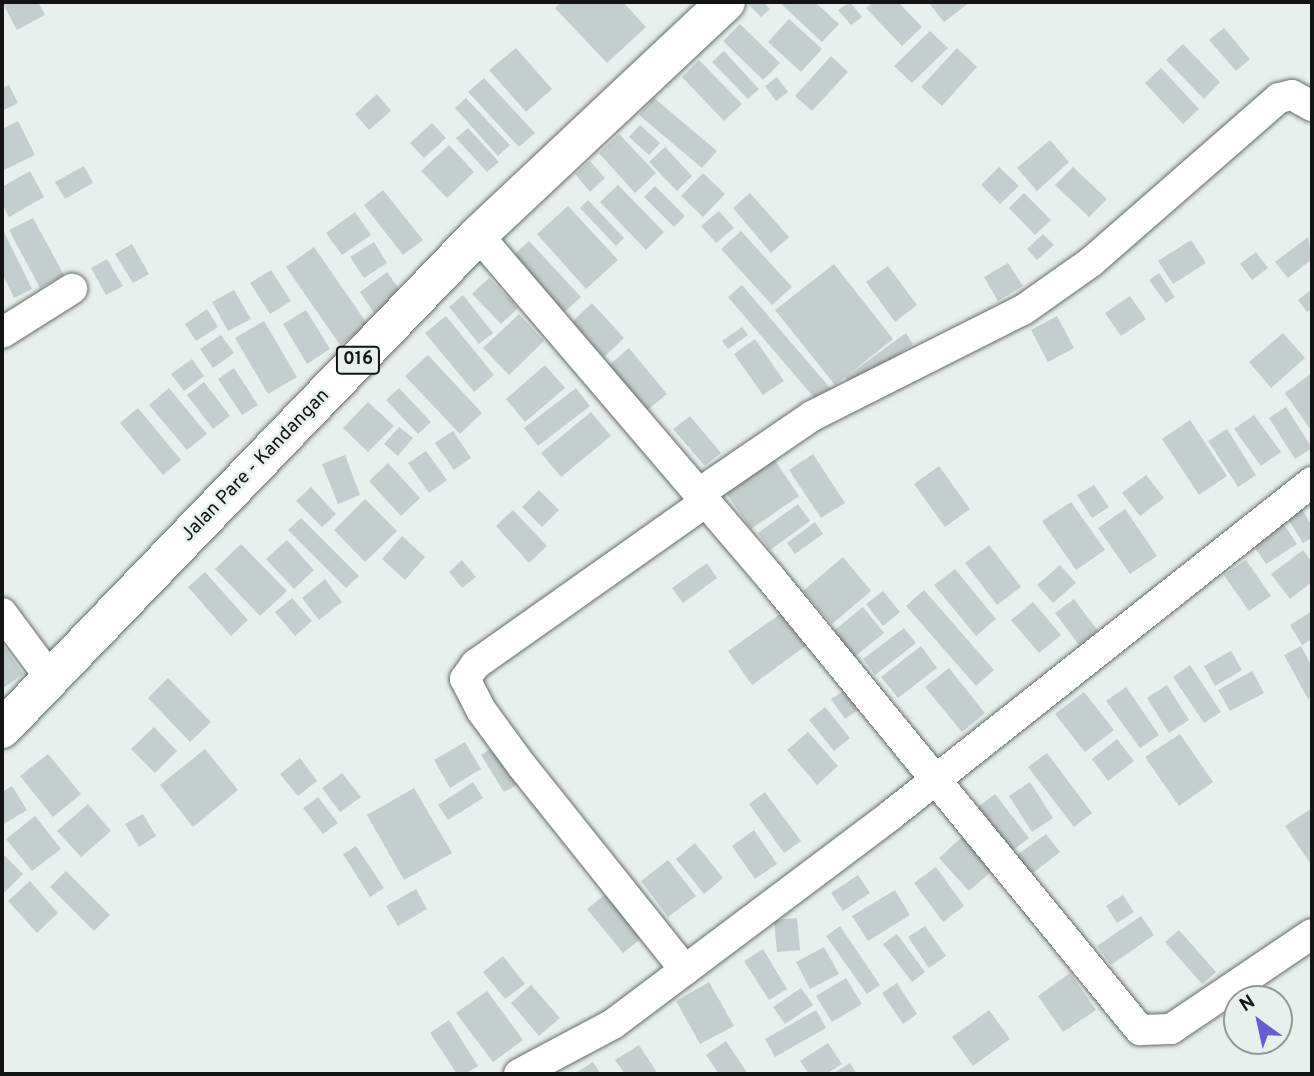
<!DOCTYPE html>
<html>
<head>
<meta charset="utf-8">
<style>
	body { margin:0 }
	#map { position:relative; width:1314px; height:1076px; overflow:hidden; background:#e7f0ec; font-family:Overpass,sans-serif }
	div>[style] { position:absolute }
	.building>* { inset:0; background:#c5cece }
	.roads { filter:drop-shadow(0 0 2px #666d6a) drop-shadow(0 0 2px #666d6a) }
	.minor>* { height:30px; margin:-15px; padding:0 15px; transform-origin:15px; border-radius:15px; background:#fff }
	.major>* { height:38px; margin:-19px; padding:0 19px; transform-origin:19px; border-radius:19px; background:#fff }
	span { translate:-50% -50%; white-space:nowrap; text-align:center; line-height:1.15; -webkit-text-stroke:5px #e7f0ec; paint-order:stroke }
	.shield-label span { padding:2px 5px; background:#e7f0ec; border:2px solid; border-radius:5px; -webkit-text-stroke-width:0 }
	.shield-label { font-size:18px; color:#111412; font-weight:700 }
	.street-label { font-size:19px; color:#111412 }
	.frame { position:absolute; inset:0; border:4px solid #111412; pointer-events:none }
	.north { position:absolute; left:1223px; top:985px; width:70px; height:70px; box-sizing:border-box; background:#e7f0ec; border:2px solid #919895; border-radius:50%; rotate:327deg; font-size:19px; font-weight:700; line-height:28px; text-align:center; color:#111412 }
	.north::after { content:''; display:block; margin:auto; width:24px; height:32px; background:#675cd6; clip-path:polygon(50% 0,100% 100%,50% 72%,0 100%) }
</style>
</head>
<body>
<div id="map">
	<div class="building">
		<div style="clip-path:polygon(2px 2px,38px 2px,45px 15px,17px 30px)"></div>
		<div style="clip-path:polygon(561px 2px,623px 2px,646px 27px,607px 63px,555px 8px)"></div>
		<div style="clip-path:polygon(746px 2px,763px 2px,770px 9px,761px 17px)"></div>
		<div style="clip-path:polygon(779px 2px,815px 2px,839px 24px,822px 42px)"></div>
		<div style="clip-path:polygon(850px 2px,862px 17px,851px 25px,838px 10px)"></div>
		<div style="clip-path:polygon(873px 2px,898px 2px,922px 27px,902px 46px,866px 8px)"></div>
		<div style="clip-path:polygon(928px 2px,970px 2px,944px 22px)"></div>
		<div style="clip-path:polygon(789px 19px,822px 49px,801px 72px,768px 42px)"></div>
		<div style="clip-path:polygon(740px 24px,780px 63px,763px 80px,723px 41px)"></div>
		<div style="clip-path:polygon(1224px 28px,1250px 59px,1236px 71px,1209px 40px)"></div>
		<div style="clip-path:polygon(930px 31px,948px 48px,912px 83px,894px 66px)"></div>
		<div style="clip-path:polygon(1183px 44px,1220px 82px,1204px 99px,1166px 60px)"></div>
		<div style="clip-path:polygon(516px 48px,552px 89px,526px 112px,489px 70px)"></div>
		<div style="clip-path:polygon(957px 48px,977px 67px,942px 106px,921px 87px)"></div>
		<div style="clip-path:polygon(724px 51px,759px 89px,748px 99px,712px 62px)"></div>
		<div style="clip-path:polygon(831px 56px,848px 72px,812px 111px,795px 96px)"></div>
		<div style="clip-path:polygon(699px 60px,742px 104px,724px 121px,682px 77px)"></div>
		<div style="clip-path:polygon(1161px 68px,1199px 109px,1183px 124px,1145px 83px)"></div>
		<div style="clip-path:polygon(777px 77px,788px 92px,776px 101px,765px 86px)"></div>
		<div style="clip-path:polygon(484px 78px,535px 133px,519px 147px,468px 92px)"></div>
		<div style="clip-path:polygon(9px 85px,18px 103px,2px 111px,2px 88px)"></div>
		<div style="clip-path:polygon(377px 94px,391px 111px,369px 130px,355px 114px)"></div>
		<div style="clip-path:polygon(466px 98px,510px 145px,498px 156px,455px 108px)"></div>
		<div style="clip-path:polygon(654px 98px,717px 151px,702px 168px,639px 115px)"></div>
		<div style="clip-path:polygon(18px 121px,35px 155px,2px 171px,2px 129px)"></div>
		<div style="clip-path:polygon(432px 123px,446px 138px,424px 158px,410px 143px)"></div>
		<div style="clip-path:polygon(640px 125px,660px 143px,649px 155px,629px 137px)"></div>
		<div style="clip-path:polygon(468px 128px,499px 162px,487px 172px,456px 138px)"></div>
		<div style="clip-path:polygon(619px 134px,656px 173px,635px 193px,599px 153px)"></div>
		<div style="clip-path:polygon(1050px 140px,1069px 162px,1037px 191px,1017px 168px)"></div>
		<div style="clip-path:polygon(449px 145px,474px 172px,447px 198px,421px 171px)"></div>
		<div style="clip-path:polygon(665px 147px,692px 176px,677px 191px,649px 162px)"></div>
		<div style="clip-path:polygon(590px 161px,605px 178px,590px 192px,575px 174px)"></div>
		<div style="clip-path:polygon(84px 166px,93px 183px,65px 199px,55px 182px)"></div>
		<div style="clip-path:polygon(999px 167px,1019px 186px,1000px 204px,981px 185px)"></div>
		<div style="clip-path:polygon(1073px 167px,1107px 199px,1089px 217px,1055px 185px)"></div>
		<div style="clip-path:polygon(30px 171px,44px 197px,9px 217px,2px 204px,2px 187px)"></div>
		<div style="clip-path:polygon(703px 173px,725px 194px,703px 217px,681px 196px)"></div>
		<div style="clip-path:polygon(618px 185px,664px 232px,646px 250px,600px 202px)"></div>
		<div style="clip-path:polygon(655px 186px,685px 216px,674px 227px,644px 197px)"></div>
		<div style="clip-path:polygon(383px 190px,423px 240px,403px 255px,364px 205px)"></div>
		<div style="clip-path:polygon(750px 193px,789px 237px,771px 253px,733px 208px)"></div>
		<div style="clip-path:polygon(1024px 193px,1051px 220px,1035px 235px,1009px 208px)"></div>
		<div style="clip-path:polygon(588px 200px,624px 238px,616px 246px,580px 208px)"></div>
		<div style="clip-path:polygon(568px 206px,618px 260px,586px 289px,537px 234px)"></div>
		<div style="clip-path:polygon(719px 211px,734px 228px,716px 243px,701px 226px)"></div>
		<div style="clip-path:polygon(355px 212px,371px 235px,342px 255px,326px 233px)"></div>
		<div style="clip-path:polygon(33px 218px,64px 275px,40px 288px,9px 230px)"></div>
		<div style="clip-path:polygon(2px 228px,32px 289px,14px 298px,2px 273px)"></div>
		<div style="clip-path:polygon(741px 231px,792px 287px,772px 305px,721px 249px)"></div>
		<div style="clip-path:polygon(1043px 234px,1054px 245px,1037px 260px,1027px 249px)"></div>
		<div style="clip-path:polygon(1308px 237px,1312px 259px,1288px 278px,1275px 262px)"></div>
		<div style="clip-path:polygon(1191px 240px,1206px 263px,1173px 284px,1158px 261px)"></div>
		<div style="clip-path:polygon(529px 241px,581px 297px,559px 317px,507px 261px)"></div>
		<div style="clip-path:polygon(374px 242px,387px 263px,364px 278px,350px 257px)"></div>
		<div style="clip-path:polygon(132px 244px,149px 274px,133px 283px,115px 254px)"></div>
		<div style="clip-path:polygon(314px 247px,368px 325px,340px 345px,286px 267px)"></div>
		<div style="clip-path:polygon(1256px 252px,1268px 268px,1252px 280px,1240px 264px)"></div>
		<div style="clip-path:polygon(107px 259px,123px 286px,106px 295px,91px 268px)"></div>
		<div style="clip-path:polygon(1008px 263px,1023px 286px,998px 301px,984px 277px)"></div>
		<div style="clip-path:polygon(834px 264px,893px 339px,848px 375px,906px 333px,913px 344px,852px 387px,845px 377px,835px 385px,775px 310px)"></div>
		<div style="clip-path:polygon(888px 266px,917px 305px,895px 322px,866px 282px)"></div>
		<div style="clip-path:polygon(271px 270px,291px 301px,270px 314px,250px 283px)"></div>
		<div style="clip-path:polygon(387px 272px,402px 293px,374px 313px,360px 292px)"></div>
		<div style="clip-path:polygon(1159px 273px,1175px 297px,1166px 303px,1149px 280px)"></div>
		<div style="clip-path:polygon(489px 278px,518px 308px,501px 324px,472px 294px)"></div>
		<div style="clip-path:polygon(742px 285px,836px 395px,822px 407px,728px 297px)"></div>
		<div style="clip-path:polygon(1312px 289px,1312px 309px,1307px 312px,1298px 300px)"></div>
		<div style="clip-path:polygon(234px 290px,251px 319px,228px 331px,212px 302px)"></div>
		<div style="clip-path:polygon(463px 295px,493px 333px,479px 344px,449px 307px)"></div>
		<div style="clip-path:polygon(1130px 296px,1146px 319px,1121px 336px,1105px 313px)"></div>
		<div style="clip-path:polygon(592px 303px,624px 338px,604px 357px,571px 323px)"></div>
		<div style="clip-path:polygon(207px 309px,218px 327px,196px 341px,185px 324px)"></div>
		<div style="clip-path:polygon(306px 310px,330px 349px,307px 364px,283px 324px)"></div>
		<div style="clip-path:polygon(519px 314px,544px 341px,509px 375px,483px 348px)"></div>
		<div style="clip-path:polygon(446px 316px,494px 375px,474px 392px,425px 333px)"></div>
		<div style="clip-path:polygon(1057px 316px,1074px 348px,1048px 362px,1031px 330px)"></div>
		<div style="clip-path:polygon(264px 321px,297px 377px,268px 394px,235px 338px)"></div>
		<div style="clip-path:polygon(742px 327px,748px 335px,728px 349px,722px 341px)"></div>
		<div style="clip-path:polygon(1283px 333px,1305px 358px,1271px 388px,1249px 362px)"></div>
		<div style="clip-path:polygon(221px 335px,234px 353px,213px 368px,200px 349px)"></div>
		<div style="clip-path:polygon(755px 339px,784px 381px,763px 395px,734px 354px)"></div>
		<div style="clip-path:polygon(629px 348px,667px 394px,640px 416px,602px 371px)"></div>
		<div style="clip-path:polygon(428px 355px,482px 413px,460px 434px,405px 376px)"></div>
		<div style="clip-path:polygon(192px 359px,204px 376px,184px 391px,171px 374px)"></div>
		<div style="clip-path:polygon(545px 365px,565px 388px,525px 422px,506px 399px)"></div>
		<div style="clip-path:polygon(234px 368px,258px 405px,242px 415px,218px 379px)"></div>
		<div style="clip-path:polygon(1312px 373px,1312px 432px,1285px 393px)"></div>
		<div style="clip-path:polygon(204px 382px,230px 416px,213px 429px,187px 395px)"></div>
		<div style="clip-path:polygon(169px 388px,207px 434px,187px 450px,149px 405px)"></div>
		<div style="clip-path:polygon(399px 388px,431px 422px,418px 434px,386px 400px)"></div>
		<div style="clip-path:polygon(576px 388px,590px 406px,538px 446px,524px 428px)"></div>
		<div style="clip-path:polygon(368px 402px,394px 426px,368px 452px,343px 428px)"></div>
		<div style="clip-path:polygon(1286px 407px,1312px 448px,1295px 459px,1269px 418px)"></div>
		<div style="clip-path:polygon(138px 408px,181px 460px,163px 475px,120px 423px)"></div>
		<div style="clip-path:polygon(591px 412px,611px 436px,561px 477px,541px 453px)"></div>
		<div style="clip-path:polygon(1254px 415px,1281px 452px,1261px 466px,1234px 429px)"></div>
		<div style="clip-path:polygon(690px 416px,721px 453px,705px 466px,673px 429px)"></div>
		<div style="clip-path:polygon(1190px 420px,1227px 476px,1199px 495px,1162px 439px)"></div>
		<div style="clip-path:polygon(399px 427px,413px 438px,398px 456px,384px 444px)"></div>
		<div style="clip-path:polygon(1227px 429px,1256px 475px,1238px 487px,1208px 441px)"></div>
		<div style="clip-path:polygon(453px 431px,471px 458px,454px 470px,435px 443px)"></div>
		<div style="clip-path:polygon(426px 451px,447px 480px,429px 493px,408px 463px)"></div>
		<div style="clip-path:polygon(813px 454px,845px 503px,821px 518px,789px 470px)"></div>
		<div style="clip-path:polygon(345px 455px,360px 495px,338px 504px,322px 464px)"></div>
		<div style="clip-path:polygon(772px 456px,799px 496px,751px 529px,724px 490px)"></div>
		<div style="clip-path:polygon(388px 463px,420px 498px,401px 516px,369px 481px)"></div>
		<div style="clip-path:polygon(939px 466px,970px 509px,945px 527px,914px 484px)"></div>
		<div style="clip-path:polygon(1146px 475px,1164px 498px,1140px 516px,1122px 493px)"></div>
		<div style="clip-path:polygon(1094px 485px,1109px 507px,1092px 518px,1077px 495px)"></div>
		<div style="clip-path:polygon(311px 487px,336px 514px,322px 527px,296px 501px)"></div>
		<div style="clip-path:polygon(539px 490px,559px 510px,542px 527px,522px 507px)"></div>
		<div style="clip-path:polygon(365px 499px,397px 531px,365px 562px,334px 530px)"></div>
		<div style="clip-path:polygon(1296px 499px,1312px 526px,1312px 538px,1303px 543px,1281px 508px)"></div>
		<div style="clip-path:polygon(1071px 502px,1105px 550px,1076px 570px,1042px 521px)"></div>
		<div style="clip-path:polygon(798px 504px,810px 521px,770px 550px,758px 533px)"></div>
		<div style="clip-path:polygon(1125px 509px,1157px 556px,1130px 574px,1098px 528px)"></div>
		<div style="clip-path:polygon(513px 510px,547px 546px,529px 563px,496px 526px)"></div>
		<div style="clip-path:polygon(301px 518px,359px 576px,346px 588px,288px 530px)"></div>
		<div style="clip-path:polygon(1281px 520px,1297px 544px,1266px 564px,1250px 540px)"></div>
		<div style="clip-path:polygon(815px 522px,823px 534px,795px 554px,787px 543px)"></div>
		<div style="clip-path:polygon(402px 536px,425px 557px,405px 580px,382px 559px)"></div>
		<div style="clip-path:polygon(287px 540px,314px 570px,294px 589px,266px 559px)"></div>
		<div style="clip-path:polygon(241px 544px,287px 591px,260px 616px,215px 569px)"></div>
		<div style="clip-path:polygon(989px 545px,1021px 587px,997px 605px,965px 563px)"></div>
		<div style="clip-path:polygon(1303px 550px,1312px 562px,1312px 582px,1290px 599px,1271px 574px)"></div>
		<div style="clip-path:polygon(843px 557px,871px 591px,832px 624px,803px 591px)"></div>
		<div style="clip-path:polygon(462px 560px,476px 577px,462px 588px,449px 572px)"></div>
		<div style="clip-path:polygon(1246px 560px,1271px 596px,1249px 611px,1224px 575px)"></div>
		<div style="clip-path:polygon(707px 563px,717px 578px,683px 603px,672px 588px)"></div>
		<div style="clip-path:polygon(1060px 565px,1076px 583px,1053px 603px,1037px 585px)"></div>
		<div style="clip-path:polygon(955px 569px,996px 619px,976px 636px,934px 585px)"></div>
		<div style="clip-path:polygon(205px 572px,248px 620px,231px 636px,188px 587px)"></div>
		<div style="clip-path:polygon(325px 579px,342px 602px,319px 620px,302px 598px)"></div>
		<div style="clip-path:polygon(924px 590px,994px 670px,976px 686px,906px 606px)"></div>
		<div style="clip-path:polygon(883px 591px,900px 612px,883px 626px,866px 604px)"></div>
		<div style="clip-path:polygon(292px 598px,312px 621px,295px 636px,275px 612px)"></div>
		<div style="clip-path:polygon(1074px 599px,1098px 631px,1079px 645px,1055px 613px)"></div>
		<div style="clip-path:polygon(1033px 602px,1061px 635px,1039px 653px,1011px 620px)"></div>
		<div style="clip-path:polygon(863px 607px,884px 633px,852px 659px,831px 633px)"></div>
		<div style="clip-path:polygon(1312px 611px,1312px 639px,1302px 645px,1290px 625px)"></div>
		<div style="clip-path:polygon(783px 612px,807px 645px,752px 685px,728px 651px)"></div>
		<div style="clip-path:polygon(904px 628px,916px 643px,875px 675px,863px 659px)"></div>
		<div style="clip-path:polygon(2px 643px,23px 674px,2px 689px)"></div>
		<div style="clip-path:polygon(921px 646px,937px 668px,898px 698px,881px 677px)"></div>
		<div style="clip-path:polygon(1301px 646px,1312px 667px,1312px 697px,1308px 699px,1284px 655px)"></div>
		<div style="clip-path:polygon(1231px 651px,1242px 670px,1215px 686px,1204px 666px)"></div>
		<div style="clip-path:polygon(1190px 665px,1221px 712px,1204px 723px,1173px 677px)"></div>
		<div style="clip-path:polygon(949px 668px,985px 713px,962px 732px,925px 687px)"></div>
		<div style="clip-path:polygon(1252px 671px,1264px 693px,1230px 711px,1218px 690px)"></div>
		<div style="clip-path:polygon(168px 678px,211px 722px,190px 742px,148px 698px)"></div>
		<div style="clip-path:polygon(1167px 685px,1189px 720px,1169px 733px,1147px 698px)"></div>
		<div style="clip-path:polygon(1126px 687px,1159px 735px,1140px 748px,1106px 701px)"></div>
		<div style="clip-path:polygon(845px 690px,858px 710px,845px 719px,831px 699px)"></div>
		<div style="clip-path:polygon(1084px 692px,1114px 730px,1085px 752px,1055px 714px)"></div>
		<div style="clip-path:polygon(825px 707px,850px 738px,834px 751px,809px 720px)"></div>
		<div style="clip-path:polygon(154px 727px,177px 751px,155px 773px,131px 749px)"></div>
		<div style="clip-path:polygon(808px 732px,838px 766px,817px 785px,787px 750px)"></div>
		<div style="clip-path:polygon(1180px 734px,1213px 782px,1179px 806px,1145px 757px)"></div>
		<div style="clip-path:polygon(1117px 739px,1134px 761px,1108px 781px,1092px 759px)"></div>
		<div style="clip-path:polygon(465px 742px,481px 769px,450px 788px,434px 760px)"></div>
		<div style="clip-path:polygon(495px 746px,519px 784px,504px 792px,481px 755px)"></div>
		<div style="clip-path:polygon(205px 749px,238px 790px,193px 827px,160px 785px)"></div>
		<div style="clip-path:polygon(1047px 753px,1092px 813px,1074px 827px,1028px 767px)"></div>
		<div style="clip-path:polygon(48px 754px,81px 794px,53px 817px,20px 776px)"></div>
		<div style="clip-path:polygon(300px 758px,317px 781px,298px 796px,280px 774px)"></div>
		<div style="clip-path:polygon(342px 773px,361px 797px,340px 812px,322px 788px)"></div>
		<div style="clip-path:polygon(473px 782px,483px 798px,448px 820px,438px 805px)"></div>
		<div style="clip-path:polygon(1030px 782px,1053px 818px,1032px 832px,1009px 796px)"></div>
		<div style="clip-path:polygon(12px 786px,27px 810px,2px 825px,2px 792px)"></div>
		<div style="clip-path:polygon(414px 788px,452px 853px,404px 880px,367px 815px)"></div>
		<div style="clip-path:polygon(765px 792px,801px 841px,784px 853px,749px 804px)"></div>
		<div style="clip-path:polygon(995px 794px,1029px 838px,1008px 854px,974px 810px)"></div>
		<div style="clip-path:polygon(318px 797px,338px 823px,323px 834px,303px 808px)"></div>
		<div style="clip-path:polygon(88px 804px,111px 831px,81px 857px,57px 831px)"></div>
		<div style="clip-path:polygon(1312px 808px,1312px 866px,1285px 826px)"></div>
		<div style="clip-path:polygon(143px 814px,156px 836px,139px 847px,125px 824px)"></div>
		<div style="clip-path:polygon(35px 816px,61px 849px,32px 871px,6px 839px)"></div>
		<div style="clip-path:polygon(754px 830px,777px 864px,755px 879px,732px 846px)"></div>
		<div style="clip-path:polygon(1046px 834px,1060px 852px,1028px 877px,1013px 858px)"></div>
		<div style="clip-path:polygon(962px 837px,993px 870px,969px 891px,939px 858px)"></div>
		<div style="clip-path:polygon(695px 843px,723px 878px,704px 894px,676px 859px)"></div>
		<div style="clip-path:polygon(356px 846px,384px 888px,370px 897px,343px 854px)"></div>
		<div style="clip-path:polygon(2px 853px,23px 874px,2px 895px)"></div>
		<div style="clip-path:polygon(668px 860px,696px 896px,668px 917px,641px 881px)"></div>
		<div style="clip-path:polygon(936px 867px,964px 906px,943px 922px,914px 883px)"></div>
		<div style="clip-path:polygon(66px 871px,110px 915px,94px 931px,50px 887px)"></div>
		<div style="clip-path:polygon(858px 875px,870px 893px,843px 911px,831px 893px)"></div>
		<div style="clip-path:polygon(30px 881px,58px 913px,37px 933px,8px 901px)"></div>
		<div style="clip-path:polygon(416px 889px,427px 909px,398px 926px,386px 906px)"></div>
		<div style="clip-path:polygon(611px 890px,647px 934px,623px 953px,587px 909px)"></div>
		<div style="clip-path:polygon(895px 890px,910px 915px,868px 941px,852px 916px)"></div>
		<div style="clip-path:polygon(1123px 895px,1134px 912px,1117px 923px,1106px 906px)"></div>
		<div style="clip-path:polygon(1141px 916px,1154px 935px,1111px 965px,1097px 946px)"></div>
		<div style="clip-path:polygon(797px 918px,800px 950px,777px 952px,774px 920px)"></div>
		<div style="clip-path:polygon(840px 926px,880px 985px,867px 994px,826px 936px)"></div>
		<div style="clip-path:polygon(925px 926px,946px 956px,929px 968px,908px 937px)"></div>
		<div style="clip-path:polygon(1179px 930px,1216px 972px,1202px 984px,1165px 942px)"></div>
		<div style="clip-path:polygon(897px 934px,925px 972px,912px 982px,883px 944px)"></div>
		<div style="clip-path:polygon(824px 947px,839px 974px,810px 989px,796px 962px)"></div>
		<div style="clip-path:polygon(763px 949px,787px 989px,769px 1000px,744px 961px)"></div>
		<div style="clip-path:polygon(503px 956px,525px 984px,505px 999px,483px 972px)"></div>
		<div style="clip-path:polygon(1070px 973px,1096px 1010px,1063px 1032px,1038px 996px)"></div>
		<div style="clip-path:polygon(846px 978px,862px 1004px,832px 1022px,816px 996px)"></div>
		<div style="clip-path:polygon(709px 982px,734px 1026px,700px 1044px,676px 1001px)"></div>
		<div style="clip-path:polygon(897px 983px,917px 1014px,903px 1024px,882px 993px)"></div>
		<div style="clip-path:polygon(531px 985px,560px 1018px,539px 1036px,511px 1003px)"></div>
		<div style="clip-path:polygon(801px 988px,813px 1005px,785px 1024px,773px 1007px)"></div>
		<div style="clip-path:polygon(487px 991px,523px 1040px,493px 1062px,456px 1013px)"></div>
		<div style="clip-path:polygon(816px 1010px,826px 1028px,775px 1057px,765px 1039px)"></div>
		<div style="clip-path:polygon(989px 1010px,1010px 1039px,973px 1066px,952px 1037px)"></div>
		<div style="clip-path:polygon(449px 1020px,478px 1066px,465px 1074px,457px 1074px,430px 1033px)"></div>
		<div style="clip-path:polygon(726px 1041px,748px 1074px,719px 1074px,706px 1055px)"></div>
		<div style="clip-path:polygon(828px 1043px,842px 1064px,826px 1074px,809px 1074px,800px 1061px)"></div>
		<div style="clip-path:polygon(639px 1045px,658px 1074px,625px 1074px,615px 1060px)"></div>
		<div style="clip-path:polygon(593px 1062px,601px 1074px,574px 1074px)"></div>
		<div style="clip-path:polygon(850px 1063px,857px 1074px,832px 1074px)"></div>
	</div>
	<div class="roads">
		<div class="minor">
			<div style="left:478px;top:235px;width:450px;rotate:49.5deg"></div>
			<div style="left:770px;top:577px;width:585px;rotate:50.76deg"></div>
			<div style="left:1140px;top:1030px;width:31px;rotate:-2deg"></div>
			<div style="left:1171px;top:1029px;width:170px;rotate:-34deg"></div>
			<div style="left:2px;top:333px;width:83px;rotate:-32.2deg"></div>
			<div style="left:698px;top:494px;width:138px;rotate:-34.4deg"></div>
			<div style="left:812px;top:416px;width:236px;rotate:-26.7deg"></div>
			<div style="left:1023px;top:310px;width:83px;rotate:-35.2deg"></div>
			<div style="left:1091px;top:262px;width:249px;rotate:-41.1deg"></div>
			<div style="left:1279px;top:98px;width:13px;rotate:-13deg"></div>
			<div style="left:1292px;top:95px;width:23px;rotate:29deg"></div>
			<div style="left:2px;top:613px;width:82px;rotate:53.4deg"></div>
			<div style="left:685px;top:970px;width:261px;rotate:-128.6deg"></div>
			<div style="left:522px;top:766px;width:69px;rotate:-126.2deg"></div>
			<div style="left:481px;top:710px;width:35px;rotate:-117deg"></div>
			<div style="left:465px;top:679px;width:19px;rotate:-54deg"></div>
			<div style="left:476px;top:664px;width:281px;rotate:-35.2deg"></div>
			<div style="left:519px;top:1074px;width:106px;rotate:-28deg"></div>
			<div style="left:613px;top:1024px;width:348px;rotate:-36.9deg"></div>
			<div style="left:891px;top:815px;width:537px;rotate:-38.34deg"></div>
		</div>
		<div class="major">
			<div style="left:2px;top:729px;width:686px;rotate:-46.06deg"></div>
			<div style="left:478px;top:235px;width:340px;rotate:-43.2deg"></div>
		</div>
	</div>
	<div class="shield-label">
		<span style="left:358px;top:360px">016</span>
	</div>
	<div class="street-label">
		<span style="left:256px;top:466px;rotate:-46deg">Jalan Pare - Kandangan</span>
	</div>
	<div class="frame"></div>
	<div class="north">N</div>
</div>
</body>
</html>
